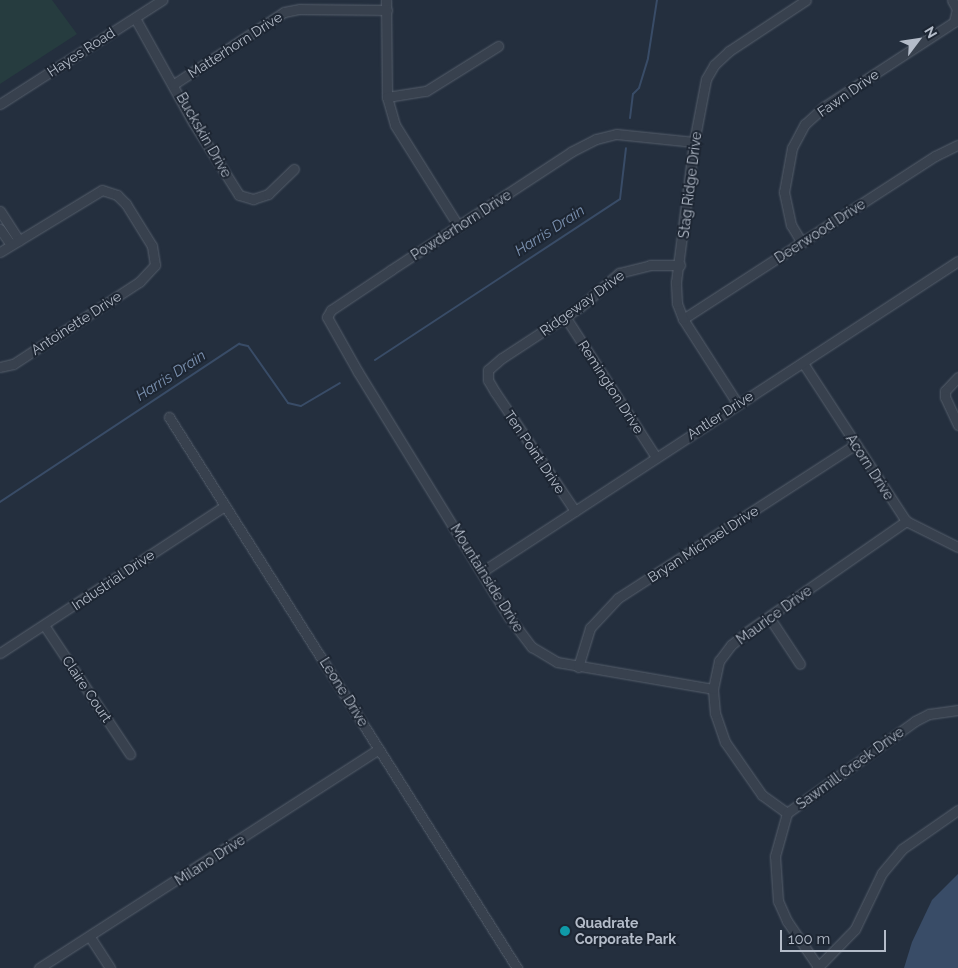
<!DOCTYPE html>
<html>
<head>
<meta charset="utf-8">
<style>
	body { margin:0 }
	#map { position:relative; width:958px; height:968px; overflow:hidden; background:#242f3e; font-family:Raleway,sans-serif }
	div>[style] { position:absolute }
	.green>* { inset:0; background:#263c3f }
	.water>* { inset:0; background:#394c67 }
	.stream>* { height:2px; margin:-1px; padding:0 1px; transform-origin:1px; border-radius:1px; background:#394c67 }
	.roads { filter:drop-shadow(0 0 1px #565f6c) drop-shadow(0 0 1px #565f6c) }
	.minor>* { height:9px; margin:-4.5px; padding:0 4.5px; transform-origin:4.5px; border-radius:4.5px; background:#38414e }
	.dots>* { width:14px; height:14px; translate:-50% -50%; box-sizing:border-box; border:2px solid #1d2633; border-radius:50% }
	span { translate:-50% -50%; white-space:nowrap; text-align:center; line-height:1.15; -webkit-text-stroke:4px #1d2633; paint-order:stroke }
	.street-label { font-size:14px; color:#b4bcc9 }
	.poi-label { font-size:14px; color:#b4bcc9; font-weight:700 }
	.left { translate:0 -50%; text-align:left }
	.water-label { font-size:15px; color:#7c92b1; font-style:italic }
	.north { position:absolute; left:893px; top:15px; width:50px; height:50px; -webkit-text-stroke:4px #1d2633; paint-order:stroke; rotate:59deg; font-size:14px; font-weight:700; line-height:20px; text-align:center; color:#b4bcc9 }
	.north::after { content:''; display:block; margin:auto; width:18px; height:22px; background:#b4bcc9; clip-path:polygon(50% 0,100% 100%,50% 72%,0 100%) }
	.scale { position:absolute; left:780px; top:930px; width:106px; height:22px; box-sizing:border-box; border:2px solid #b4bcc9; border-top:0; padding-left:6px; font-size:15px; line-height:18px; white-space:nowrap; color:#b4bcc9; -webkit-text-stroke:4px #1d2633; paint-order:stroke }
</style>
</head>
<body>
<div id="map">
	<div class="green">
		<div style="clip-path:polygon(0 0,52px 0,77px 34px,0 84px)"></div>
	</div>
	<div class="water">
		<div style="clip-path:polygon(958px 874px,958px 968px,904px 968px,912px 942px,932px 900px)"></div>
	</div>
	<div class="stream">
		<div style="left:630px;top:118px;width:24px;rotate:-83deg"></div>
		<div style="left:633px;top:94px;width:8px;rotate:-45deg"></div>
		<div style="left:639px;top:88px;width:31px;rotate:-73deg"></div>
		<div style="left:648px;top:58px;width:59px;rotate:-81.2deg"></div>
		<div style="left:375px;top:360px;width:293px;rotate:-33.3deg"></div>
		<div style="left:620px;top:199px;width:51px;rotate:-83.3deg"></div>
		<div style="left:0;top:502px;width:287px;rotate:-33.5deg"></div>
		<div style="left:239px;top:344px;width:9px;rotate:13deg"></div>
		<div style="left:248px;top:346px;width:70px;rotate:54.9deg"></div>
		<div style="left:288px;top:403px;width:13px;rotate:13deg"></div>
		<div style="left:301px;top:406px;width:45px;rotate:-30.5deg"></div>
	</div>
	<div class="roads">
		<div class="minor">
			<div style="left:386px;top:0;width:97px;rotate:89.4deg"></div>
			<div style="left:387px;top:97px;width:29px;rotate:74deg"></div>
			<div style="left:395px;top:125px;width:120px;rotate:57.9deg"></div>
			<div style="left:135px;top:18px;width:119px;rotate:60.9deg"></div>
			<div style="left:193px;top:122px;width:86px;rotate:57.8deg"></div>
			<div style="left:239px;top:195px;width:15px;rotate:16deg"></div>
			<div style="left:253px;top:199px;width:16px;rotate:-18deg"></div>
			<div style="left:268px;top:194px;width:36px;rotate:-44deg"></div>
			<div style="left:174px;top:84px;width:131px;rotate:-33.2deg"></div>
			<div style="left:284px;top:12px;width:16px;rotate:-11deg"></div>
			<div style="left:300px;top:9px;width:87px;rotate:0.7deg"></div>
			<div style="left:387px;top:97px;width:39px;rotate:-9deg"></div>
			<div style="left:426px;top:91px;width:85px;rotate:-32deg"></div>
			<div style="left:0;top:104px;width:193px;rotate:-32.7deg"></div>
			<div style="left:694px;top:142px;width:78px;rotate:-174.1deg"></div>
			<div style="left:616px;top:134px;width:21px;rotate:166deg"></div>
			<div style="left:596px;top:139px;width:28px;rotate:153deg"></div>
			<div style="left:571px;top:152px;width:215px;rotate:146.8deg"></div>
			<div style="left:391px;top:270px;width:72px;rotate:146.3deg"></div>
			<div style="left:331px;top:310px;width:8px;rotate:120deg"></div>
			<div style="left:327px;top:317px;width:63px;rotate:60.6deg"></div>
			<div style="left:358px;top:372px;width:288px;rotate:58.4deg"></div>
			<div style="left:509px;top:617px;width:38px;rotate:53deg"></div>
			<div style="left:532px;top:647px;width:29px;rotate:31deg"></div>
			<div style="left:557px;top:662px;width:158px;rotate:9.8deg"></div>
			<div style="left:0;top:211px;width:35px;rotate:57deg"></div>
			<div style="left:0;top:229px;width:19px;rotate:55deg"></div>
			<div style="left:802px;top:243px;width:21px;rotate:-121deg"></div>
			<div style="left:791px;top:225px;width:34px;rotate:-102deg"></div>
			<div style="left:784px;top:192px;width:45px;rotate:-79.7deg"></div>
			<div style="left:792px;top:148px;width:27px;rotate:-62deg"></div>
			<div style="left:805px;top:124px;width:27px;rotate:-42deg"></div>
			<div style="left:825px;top:106px;width:154px;rotate:-33.1deg"></div>
			<div style="left:954px;top:22px;width:13px;rotate:-77deg"></div>
			<div style="left:957px;top:9px;width:10px;rotate:-119deg"></div>
			<div style="left:0;top:252px;width:119px;rotate:-31.3deg"></div>
			<div style="left:102px;top:190px;width:16px;rotate:18deg"></div>
			<div style="left:117px;top:195px;width:13px;rotate:45deg"></div>
			<div style="left:126px;top:204px;width:49px;rotate:58.2deg"></div>
			<div style="left:152px;top:246px;width:19px;rotate:81deg"></div>
			<div style="left:155px;top:265px;width:23px;rotate:133deg"></div>
			<div style="left:139px;top:282px;width:150px;rotate:146.9deg"></div>
			<div style="left:13px;top:364px;width:13px;rotate:167deg"></div>
			<div style="left:566px;top:318px;width:166px;rotate:57.1deg"></div>
			<div style="left:683px;top:319px;width:300px;rotate:-32.9deg"></div>
			<div style="left:935px;top:156px;width:25px;rotate:-26deg"></div>
			<div style="left:803px;top:363px;width:189px;rotate:56.9deg"></div>
			<div style="left:906px;top:521px;width:58px;rotate:26.6deg"></div>
			<div style="left:958px;top:377px;width:19px;rotate:133deg"></div>
			<div style="left:945px;top:391px;width:6px;rotate:90deg"></div>
			<div style="left:945px;top:397px;width:31px;rotate:65deg"></div>
			<div style="left:737px;top:403px;width:100px;rotate:-122.7deg"></div>
			<div style="left:683px;top:319px;width:17px;rotate:-111deg"></div>
			<div style="left:677px;top:303px;width:21px;rotate:-93deg"></div>
			<div style="left:676px;top:282px;width:141px;rotate:-82.7deg"></div>
			<div style="left:694px;top:142px;width:64px;rotate:-79.2deg"></div>
			<div style="left:706px;top:79px;width:16px;rotate:-60deg"></div>
			<div style="left:714px;top:65px;width:21px;rotate:-43deg"></div>
			<div style="left:729px;top:51px;width:92px;rotate:-33.5deg"></div>
			<div style="left:169px;top:417px;width:652px;rotate:57.72deg"></div>
			<div style="left:575px;top:511px;width:143px;rotate:-123.9deg"></div>
			<div style="left:495px;top:392px;width:14px;rotate:-120deg"></div>
			<div style="left:488px;top:380px;width:10px;rotate:-90deg"></div>
			<div style="left:488px;top:370px;width:18px;rotate:-41deg"></div>
			<div style="left:502px;top:358px;width:93px;rotate:-33.2deg"></div>
			<div style="left:580px;top:307px;width:52px;rotate:-41.1deg"></div>
			<div style="left:619px;top:273px;width:32px;rotate:-14deg"></div>
			<div style="left:650px;top:265px;width:30px"></div>
			<div style="left:483px;top:571px;width:567px;rotate:-33.13deg"></div>
			<div style="left:769px;top:617px;width:56px;rotate:56.6deg"></div>
			<div style="left:44px;top:625px;width:155px;rotate:56.3deg"></div>
			<div style="left:0;top:653px;width:269px;rotate:-33.2deg"></div>
			<div style="left:578px;top:667px;width:41px;rotate:-72.9deg"></div>
			<div style="left:590px;top:628px;width:41px;rotate:-47deg"></div>
			<div style="left:618px;top:598px;width:283px;rotate:-32.9deg"></div>
			<div style="left:787px;top:813px;width:31px;rotate:-144deg"></div>
			<div style="left:762px;top:795px;width:65px;rotate:-124.9deg"></div>
			<div style="left:725px;top:742px;width:31px;rotate:-109deg"></div>
			<div style="left:715px;top:713px;width:24px;rotate:-95deg"></div>
			<div style="left:713px;top:689px;width:29px;rotate:-78deg"></div>
			<div style="left:719px;top:661px;width:20px;rotate:-53deg"></div>
			<div style="left:731px;top:645px;width:22px;rotate:-39deg"></div>
			<div style="left:748px;top:631px;width:193px;rotate:-34.8deg"></div>
			<div style="left:90px;top:937px;width:37px;rotate:57deg"></div>
			<div style="left:39px;top:968px;width:404px;rotate:-32.8deg"></div>
			<div style="left:817px;top:968px;width:54px;rotate:-45.7deg"></div>
			<div style="left:855px;top:929px;width:62px;rotate:-64.3deg"></div>
			<div style="left:882px;top:873px;width:31px;rotate:-50deg"></div>
			<div style="left:902px;top:849px;width:68px;rotate:-34.9deg"></div>
			<div style="left:819px;top:968px;width:57px;rotate:-124.2deg"></div>
			<div style="left:787px;top:921px;width:22px;rotate:-114deg"></div>
			<div style="left:778px;top:901px;width:45px;rotate:-93.8deg"></div>
			<div style="left:775px;top:856px;width:45px;rotate:-74.4deg"></div>
			<div style="left:787px;top:813px;width:158px;rotate:-35.7deg"></div>
			<div style="left:915px;top:721px;width:16px;rotate:-27deg"></div>
			<div style="left:929px;top:714px;width:29px;rotate:-8deg"></div>
		</div>
	</div>
	<div class="dots">
		<div style="left:565px;top:931px;background:#0f9aa8"></div>
	</div>
	<div class="street-label">
		<span style="left:235px;top:45px;rotate:-33deg">Matterhorn Drive</span>
		<span style="left:81px;top:52px;rotate:-33deg">Hayes Road</span>
		<span style="left:848px;top:93px;rotate:-35deg">Fawn Drive</span>
		<span style="left:204px;top:135px;rotate:60deg">Buckskin Drive</span>
		<span style="left:690px;top:185px;rotate:-83deg">Stag Ridge Drive</span>
		<span style="left:461px;top:225px;rotate:-33deg">Powderhorn Drive</span>
		<span style="left:820px;top:231px;rotate:-33deg">Deerwood Drive</span>
		<span style="left:582px;top:303px;rotate:-36deg">Ridgeway Drive</span>
		<span style="left:76px;top:323px;rotate:-33deg">Antoinette Drive</span>
		<span style="left:611px;top:387px;rotate:57deg">Remington Drive</span>
		<span style="left:720px;top:415px;rotate:-33deg">Antler Drive</span>
		<span style="left:535px;top:452px;rotate:56deg">Ten Point Drive</span>
		<span style="left:870px;top:467px;rotate:57deg">Acorn Drive</span>
		<span style="left:703px;top:544px;rotate:-33deg">Bryan Michael Drive</span>
		<span style="left:487px;top:578px;rotate:58deg">Mountainside Drive</span>
		<span style="left:113px;top:580px;rotate:-34deg">Industrial Drive</span>
		<span style="left:774px;top:615px;rotate:-36deg">Maurice Drive</span>
		<span style="left:87px;top:689px;rotate:56deg">Claire Court</span>
		<span style="left:344px;top:692px;rotate:58deg">Leone Drive</span>
		<span style="left:850px;top:768px;rotate:-36deg">Sawmill Creek Drive</span>
		<span style="left:210px;top:860px;rotate:-33deg">Milano Drive</span>
	</div>
	<div class="poi-label">
		<span class="left" style="left:575px;top:931px">Quadrate<br>Corporate Park</span>
	</div>
	<div class="water-label">
		<span style="left:550px;top:231px;rotate:-33deg">Harris Drain</span>
		<span style="left:171px;top:376px;rotate:-33deg">Harris Drain</span>
	</div>
	<div class="north">N</div>
	<div class="scale">100 m</div>
</div>
</body>
</html>
